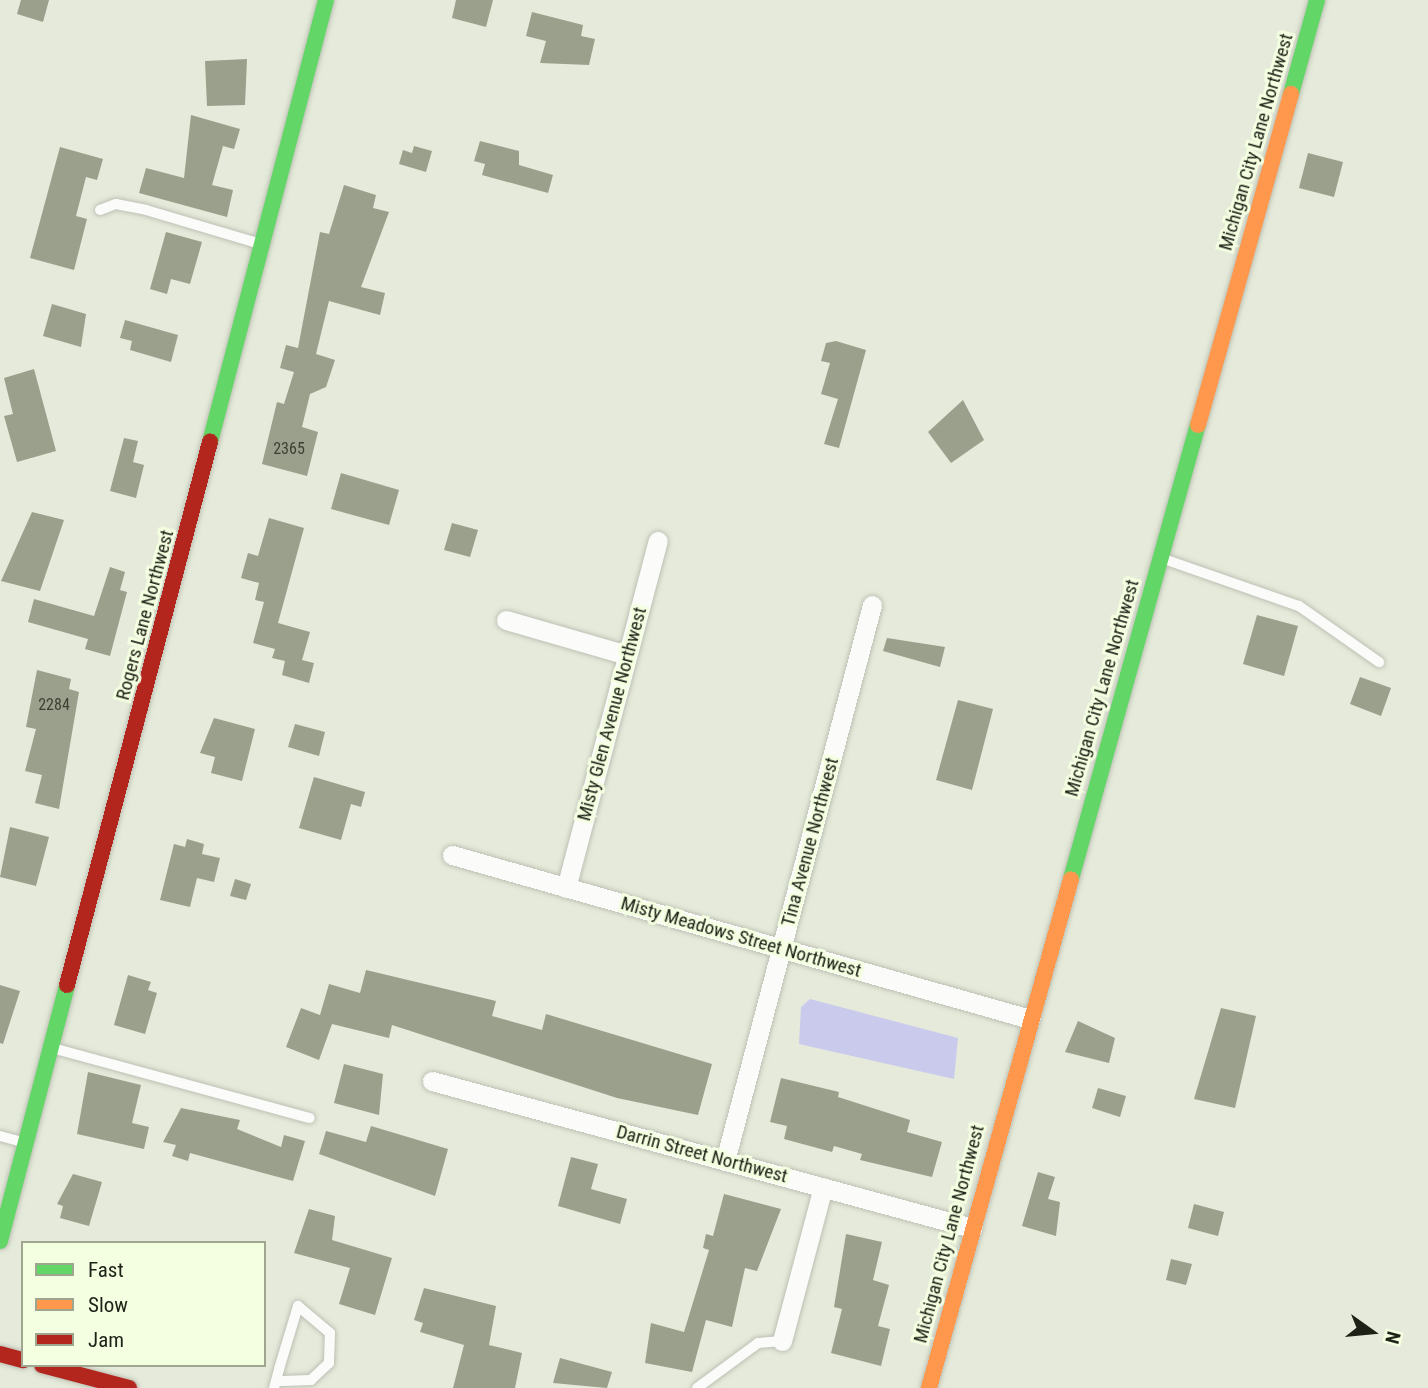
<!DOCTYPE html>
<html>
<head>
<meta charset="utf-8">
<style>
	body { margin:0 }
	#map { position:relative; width:1428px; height:1388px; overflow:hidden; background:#e5eada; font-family:"Roboto Condensed",sans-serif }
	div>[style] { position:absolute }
	.water>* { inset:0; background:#cacaed }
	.building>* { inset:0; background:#9ba08c }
	.roads { filter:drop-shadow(0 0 2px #bdc1b5) drop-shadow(0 0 2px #bdc1b5) }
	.lane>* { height:10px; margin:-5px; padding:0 5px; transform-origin:5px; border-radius:5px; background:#fbfcf9 }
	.street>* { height:19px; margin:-9.5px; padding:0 9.5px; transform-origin:9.5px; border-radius:9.5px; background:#fbfcf9 }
	.fast>* { height:16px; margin:-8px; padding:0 8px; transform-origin:8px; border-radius:8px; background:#63d668 }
	.slow>* { height:16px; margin:-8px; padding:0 8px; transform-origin:8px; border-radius:8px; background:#ff974d }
	.jam>* { height:16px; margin:-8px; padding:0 8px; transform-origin:8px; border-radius:8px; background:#b3261e }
	span { translate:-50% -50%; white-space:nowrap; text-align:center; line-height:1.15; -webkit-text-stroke:6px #f4fee0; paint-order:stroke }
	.number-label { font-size:16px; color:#3c4134 }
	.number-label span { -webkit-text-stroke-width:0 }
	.street-label { font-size:19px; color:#1d2116 }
	.legend { position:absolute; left:21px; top:1241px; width:245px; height:126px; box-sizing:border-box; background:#f4fee0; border:2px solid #9ea68f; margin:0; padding:9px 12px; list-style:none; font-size:21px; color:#1d2116 }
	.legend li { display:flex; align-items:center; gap:14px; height:35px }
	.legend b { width:35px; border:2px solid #9ea68f }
	.north { position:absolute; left:1337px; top:1297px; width:70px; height:70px; -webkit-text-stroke:5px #f4fee0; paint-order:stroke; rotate:105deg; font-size:19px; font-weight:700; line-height:28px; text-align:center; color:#1d2116 }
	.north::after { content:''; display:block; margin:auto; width:24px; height:32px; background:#1d2116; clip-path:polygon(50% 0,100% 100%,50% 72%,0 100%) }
</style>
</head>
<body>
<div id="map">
	<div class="water">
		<div style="clip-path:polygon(810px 999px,958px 1038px,954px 1079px,799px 1044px,801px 1007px)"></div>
	</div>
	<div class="building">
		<div style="clip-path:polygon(21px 0,49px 0,43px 22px,17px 14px)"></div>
		<div style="clip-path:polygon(456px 0,493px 0,486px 27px,452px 18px)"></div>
		<div style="clip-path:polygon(532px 12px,583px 25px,581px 36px,595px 39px,589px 65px,540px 63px,546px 41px,526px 36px)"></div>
		<div style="clip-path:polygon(247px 59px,245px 105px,207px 106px,205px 61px)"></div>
		<div style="clip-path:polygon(191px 115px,240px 129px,234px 149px,223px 146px,212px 185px,233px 190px,227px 217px,139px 193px,146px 168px,184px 178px)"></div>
		<div style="clip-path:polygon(480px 141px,519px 151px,519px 165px,553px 175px,548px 193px,482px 175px,485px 164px,474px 161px)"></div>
		<div style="clip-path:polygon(414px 146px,432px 151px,426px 172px,399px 164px,403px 150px,412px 153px)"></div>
		<div style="clip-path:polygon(60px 147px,103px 159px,97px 180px,86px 177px,76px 216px,87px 219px,74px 270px,30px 258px)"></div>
		<div style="clip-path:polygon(1308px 153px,1343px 162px,1334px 197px,1299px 188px)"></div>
		<div style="clip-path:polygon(344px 185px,376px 195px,373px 208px,389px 212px,361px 287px,385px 293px,380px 315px,329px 301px,316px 354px,335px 360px,326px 387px,310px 394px,302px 427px,318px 432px,307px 476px,262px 464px,277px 402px,284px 404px,294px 372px,280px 368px,286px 345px,298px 348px,320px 232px,329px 234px)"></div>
		<div style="clip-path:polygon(166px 232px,202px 242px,190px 284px,171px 279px,167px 294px,150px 289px)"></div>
		<div style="clip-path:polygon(52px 304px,86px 314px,81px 347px,43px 336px)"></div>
		<div style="clip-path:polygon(125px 320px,178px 335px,171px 362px,130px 350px,132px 341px,120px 338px)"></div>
		<div style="clip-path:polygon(836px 341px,866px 350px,839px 448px,824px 444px,838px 399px,821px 394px,830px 363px,821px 361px,826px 343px)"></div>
		<div style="clip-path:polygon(34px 369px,56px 451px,17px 462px,4px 416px,13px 414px,4px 378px)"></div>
		<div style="clip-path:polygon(963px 400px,984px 440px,951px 463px,928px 432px)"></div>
		<div style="clip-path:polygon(124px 438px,138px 441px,133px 462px,144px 465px,136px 498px,110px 491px)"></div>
		<div style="clip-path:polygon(341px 473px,399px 490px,389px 525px,331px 509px)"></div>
		<div style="clip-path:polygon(32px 512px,64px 520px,40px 591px,1px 581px)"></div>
		<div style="clip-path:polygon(269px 518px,304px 528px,278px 623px,310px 632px,302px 660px,314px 663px,309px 683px,282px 675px,285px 661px,272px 658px,275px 649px,253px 643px,264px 602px,255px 600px,259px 583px,241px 578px,248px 553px,258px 556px)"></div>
		<div style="clip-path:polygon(452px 523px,478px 530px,470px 557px,444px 550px)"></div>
		<div style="clip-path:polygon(110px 567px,125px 572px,120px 590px,127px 592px,110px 656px,85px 649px,88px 639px,28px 622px,34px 599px,94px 616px)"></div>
		<div style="clip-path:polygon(1257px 615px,1298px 626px,1284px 676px,1243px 664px)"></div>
		<div style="clip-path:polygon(887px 638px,945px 647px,940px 667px,883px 651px)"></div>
		<div style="clip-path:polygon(37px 670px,71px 679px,69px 689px,79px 692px,59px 809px,35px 803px,42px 775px,25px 771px,36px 729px,26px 727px)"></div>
		<div style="clip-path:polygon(1360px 677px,1391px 688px,1381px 716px,1350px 704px)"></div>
		<div style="clip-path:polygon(958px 700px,993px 709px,972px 790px,936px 780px)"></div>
		<div style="clip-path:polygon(214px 718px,255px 729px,242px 781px,211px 773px,215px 757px,200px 753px)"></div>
		<div style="clip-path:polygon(295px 724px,325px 732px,319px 756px,288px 747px)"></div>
		<div style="clip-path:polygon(314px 777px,365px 792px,361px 807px,351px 804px,341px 840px,299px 828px)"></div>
		<div style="clip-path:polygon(10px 827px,49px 837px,36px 886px,0 877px)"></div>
		<div style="clip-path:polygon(187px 839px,204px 844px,202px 854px,220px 858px,214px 882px,197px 878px,190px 907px,160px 900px,174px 844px,185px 847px)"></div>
		<div style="clip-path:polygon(235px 879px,251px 884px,246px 900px,230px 896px)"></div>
		<div style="clip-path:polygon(366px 970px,496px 1001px,492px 1016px,542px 1030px,546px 1014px,712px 1064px,698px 1115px,617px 1098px,392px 1025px,389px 1038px,332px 1024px,319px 1060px,286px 1047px,301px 1008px,320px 1015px,329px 984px,360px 993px)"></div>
		<div style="clip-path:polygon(128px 975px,151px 982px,148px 990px,157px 993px,145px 1034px,114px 1025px)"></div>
		<div style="clip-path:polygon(0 985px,20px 991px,3px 1044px,0 1043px)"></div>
		<div style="clip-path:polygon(1221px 1008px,1256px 1016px,1235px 1108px,1194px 1099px)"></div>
		<div style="clip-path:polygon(1078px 1021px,1115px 1038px,1109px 1063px,1065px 1052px)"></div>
		<div style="clip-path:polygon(344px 1064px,383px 1074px,379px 1115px,334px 1103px)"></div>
		<div style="clip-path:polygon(88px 1072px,141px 1085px,132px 1123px,149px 1127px,144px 1149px,77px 1134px)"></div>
		<div style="clip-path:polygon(781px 1078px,839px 1092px,838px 1097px,910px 1120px,907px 1132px,942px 1142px,932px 1177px,860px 1160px,862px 1154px,834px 1146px,832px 1152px,784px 1139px,787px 1126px,770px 1122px)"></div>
		<div style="clip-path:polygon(1098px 1088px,1126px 1096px,1120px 1117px,1092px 1108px)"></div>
		<div style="clip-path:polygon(181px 1108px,240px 1120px,237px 1129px,281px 1147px,284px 1135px,305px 1141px,293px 1181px,190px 1153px,188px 1161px,172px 1156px,176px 1145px,163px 1142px)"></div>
		<div style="clip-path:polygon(371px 1126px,448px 1149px,435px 1196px,319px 1154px,326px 1131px,366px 1142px)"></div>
		<div style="clip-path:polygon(571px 1157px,598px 1164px,591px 1189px,627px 1199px,620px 1224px,558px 1206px)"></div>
		<div style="clip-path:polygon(1038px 1172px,1055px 1177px,1048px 1199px,1060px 1202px,1056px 1236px,1022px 1226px)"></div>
		<div style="clip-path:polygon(73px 1174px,102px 1182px,89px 1226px,60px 1218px,63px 1206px,57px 1204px)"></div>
		<div style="clip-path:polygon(724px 1194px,781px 1209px,757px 1271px,745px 1268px,732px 1327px,706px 1320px,692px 1372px,645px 1363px,651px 1323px,684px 1332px,709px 1250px,703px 1248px,706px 1234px,713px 1236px)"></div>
		<div style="clip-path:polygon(1194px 1204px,1224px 1212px,1218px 1236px,1188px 1228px)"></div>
		<div style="clip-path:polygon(309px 1209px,335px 1216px,332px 1240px,392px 1258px,375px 1315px,339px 1304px,350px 1268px,294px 1253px)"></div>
		<div style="clip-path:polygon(846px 1234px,882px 1242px,873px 1280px,889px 1285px,878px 1326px,890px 1329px,881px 1366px,831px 1353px,842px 1309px,834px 1307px)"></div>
		<div style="clip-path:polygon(1171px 1259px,1192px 1264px,1186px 1285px,1166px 1280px)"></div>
		<div style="clip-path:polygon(424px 1288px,496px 1306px,489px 1345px,522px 1353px,515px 1388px,453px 1388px,464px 1345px,420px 1332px,423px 1323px,414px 1320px)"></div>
		<div style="clip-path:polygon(560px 1358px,612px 1372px,607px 1388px,553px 1383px)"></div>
	</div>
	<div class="roads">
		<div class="lane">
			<div style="left:100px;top:210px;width:17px;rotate:-21deg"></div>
			<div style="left:116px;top:204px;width:31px;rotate:11deg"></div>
			<div style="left:146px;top:210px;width:120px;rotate:16.5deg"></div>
			<div style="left:1161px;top:558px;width:146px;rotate:19.2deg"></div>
			<div style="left:1299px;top:606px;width:98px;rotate:35deg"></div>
			<div style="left:52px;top:1048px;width:267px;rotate:15.2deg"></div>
			<div style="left:0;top:1136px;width:27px;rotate:15deg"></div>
			<div style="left:274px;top:1388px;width:20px;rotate:-75deg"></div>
			<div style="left:279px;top:1369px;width:66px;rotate:-73.2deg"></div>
			<div style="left:298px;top:1306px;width:42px;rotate:40.2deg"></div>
			<div style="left:330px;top:1333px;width:30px;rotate:92deg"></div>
			<div style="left:329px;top:1363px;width:25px;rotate:137deg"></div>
			<div style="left:311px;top:1380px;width:35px;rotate:178deg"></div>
			<div style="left:697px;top:1388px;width:76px;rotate:-36.4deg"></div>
			<div style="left:758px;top:1343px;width:24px;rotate:-5deg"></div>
		</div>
		<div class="street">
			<div style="left:506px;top:620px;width:126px;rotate:16.1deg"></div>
			<div style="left:452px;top:855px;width:601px;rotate:15.84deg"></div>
			<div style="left:566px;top:888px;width:359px;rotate:-75.2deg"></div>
			<div style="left:432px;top:1081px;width:560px;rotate:15.23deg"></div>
			<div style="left:725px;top:1161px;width:575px;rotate:-75.19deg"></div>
			<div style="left:782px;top:1341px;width:159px;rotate:-75.1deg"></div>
		</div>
		<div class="fast">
			<div style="left:1291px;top:94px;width:98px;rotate:-74.5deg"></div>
			<div style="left:210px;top:442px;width:457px;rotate:-75.3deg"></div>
			<div style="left:1071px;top:879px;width:471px;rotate:-74.4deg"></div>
			<div style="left:0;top:1241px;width:265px;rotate:-75.3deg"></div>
		</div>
		<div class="slow">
			<div style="left:1198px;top:425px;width:344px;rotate:-74.3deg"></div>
			<div style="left:929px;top:1388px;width:528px;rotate:-74.41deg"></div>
		</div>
		<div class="jam">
			<div style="left:67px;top:985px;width:562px;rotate:-75.25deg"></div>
			<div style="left:0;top:1354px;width:24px;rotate:15deg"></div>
			<div style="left:42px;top:1365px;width:90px;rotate:14.8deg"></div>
		</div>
	</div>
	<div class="number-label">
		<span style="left:289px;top:449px">2365</span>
		<span style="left:54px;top:705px">2284</span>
	</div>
	<div class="street-label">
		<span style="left:1256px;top:142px;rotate:-74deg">Michigan City Lane Northwest</span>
		<span style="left:145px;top:615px;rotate:-75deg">Rogers Lane Northwest</span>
		<span style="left:1102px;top:688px;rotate:-74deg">Michigan City Lane Northwest</span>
		<span style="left:612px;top:714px;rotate:-75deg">Misty Glen Avenue Northwest</span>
		<span style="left:810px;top:842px;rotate:-75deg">Tina Avenue Northwest</span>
		<span style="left:741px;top:937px;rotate:16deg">Misty Meadows Street Northwest</span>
		<span style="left:702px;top:1154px;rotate:15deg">Darrin Street Northwest</span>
		<span style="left:949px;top:1234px;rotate:-75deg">Michigan City Lane Northwest</span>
	</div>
	<ul class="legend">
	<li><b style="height:9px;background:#63d668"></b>Fast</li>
	<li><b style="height:9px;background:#ff974d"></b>Slow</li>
	<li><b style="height:9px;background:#b3261e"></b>Jam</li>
	</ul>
	<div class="north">N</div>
</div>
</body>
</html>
